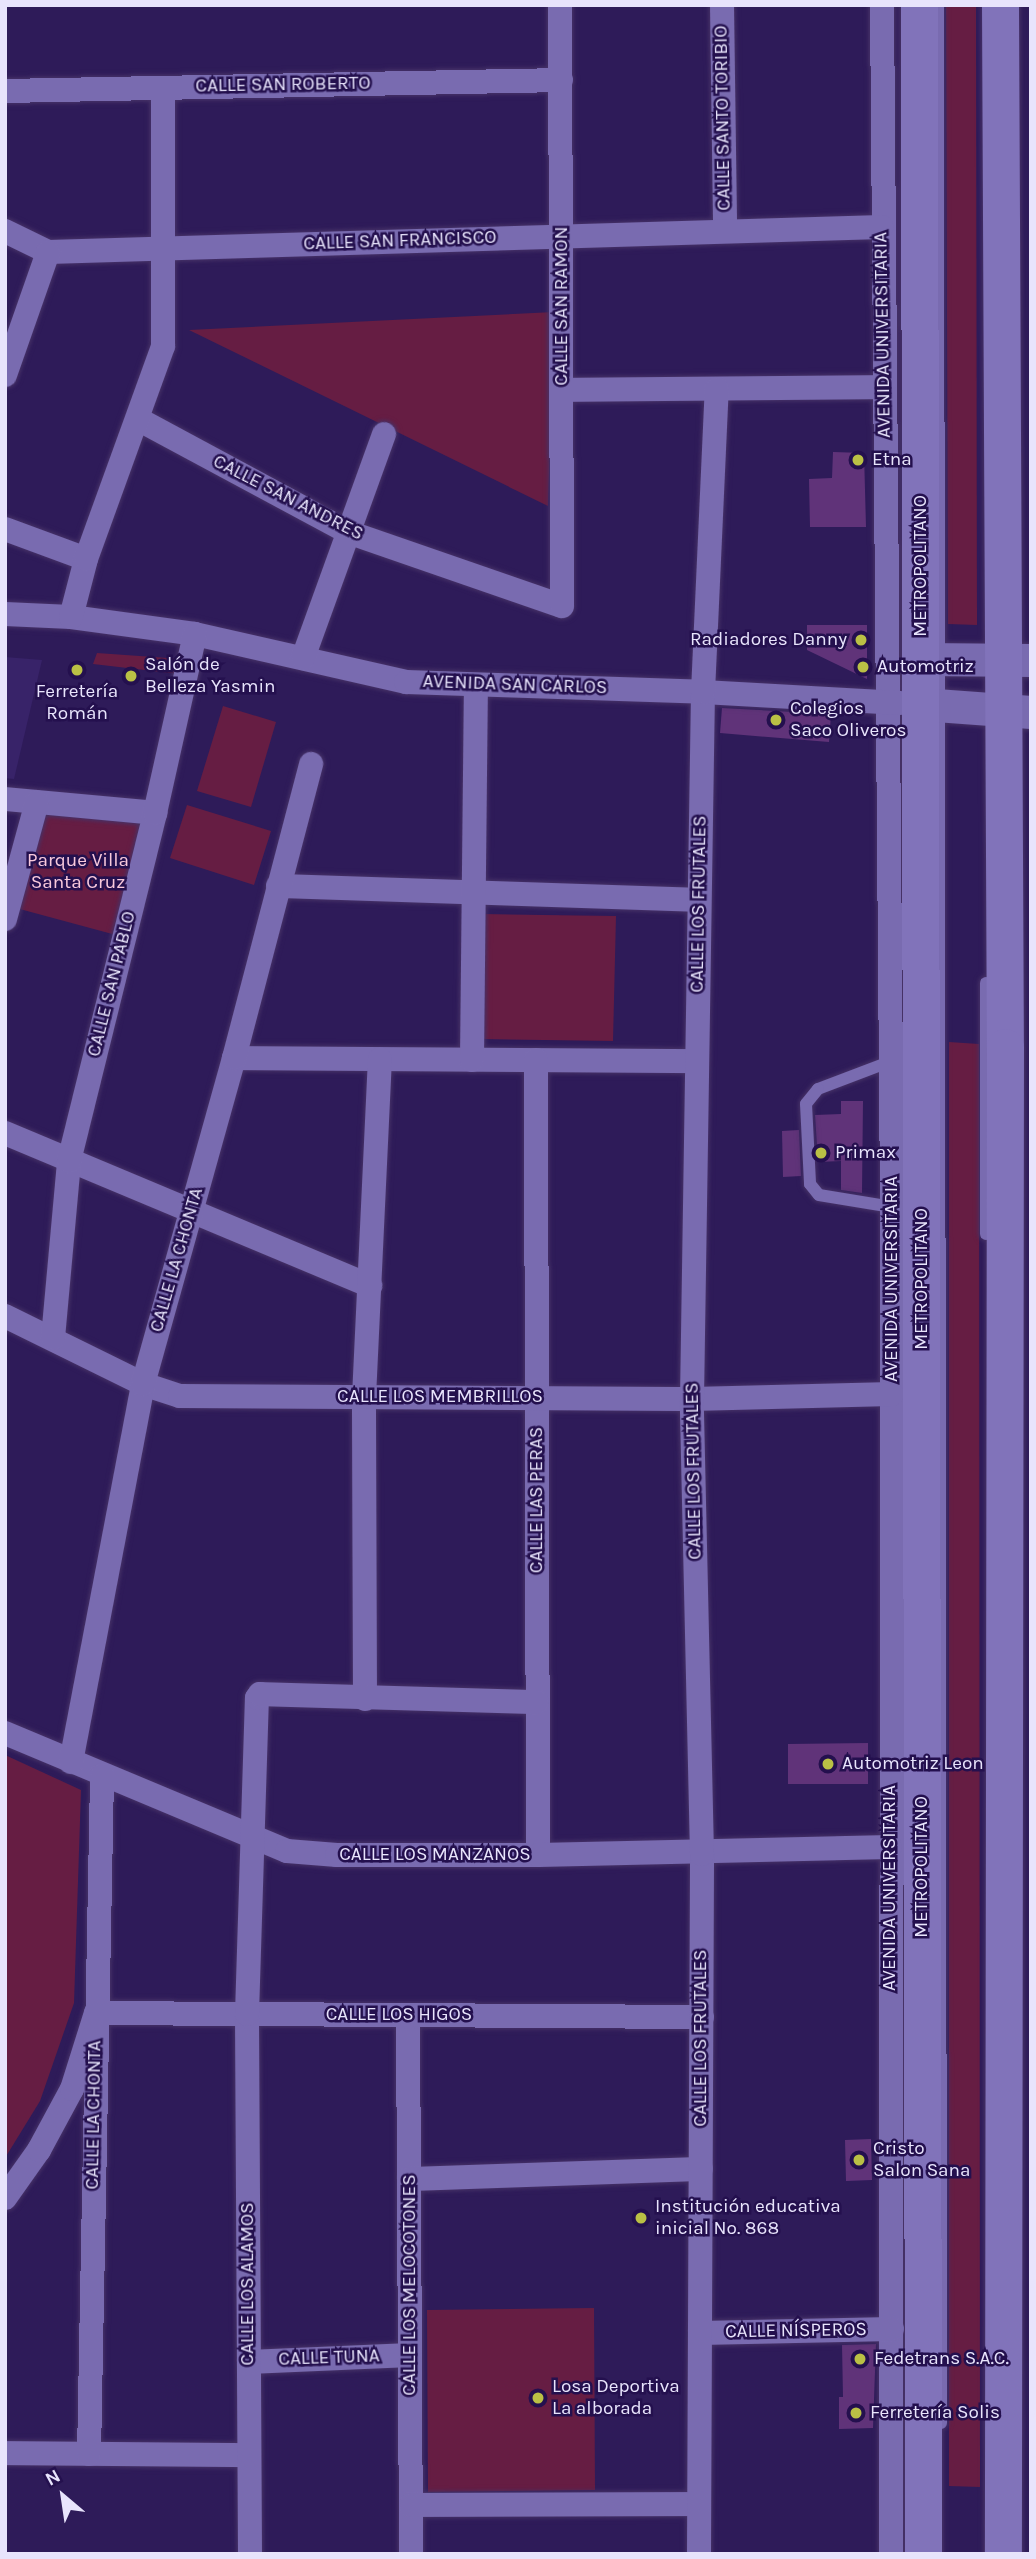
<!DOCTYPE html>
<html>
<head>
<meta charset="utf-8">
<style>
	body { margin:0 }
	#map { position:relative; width:1036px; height:2559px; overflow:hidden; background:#2e1b59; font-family:Karla,sans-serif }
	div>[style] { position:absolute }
	.built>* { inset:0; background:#382369 }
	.green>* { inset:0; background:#661d43 }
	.building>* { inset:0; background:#603379 }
	.roads { filter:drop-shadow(0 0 2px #463267) drop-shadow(0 0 2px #463267) }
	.lane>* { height:12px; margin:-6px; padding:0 6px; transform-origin:6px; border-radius:6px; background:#796bb0 }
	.street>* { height:24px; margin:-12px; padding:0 12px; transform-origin:12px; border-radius:12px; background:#796bb0 }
	.secondary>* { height:33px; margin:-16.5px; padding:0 16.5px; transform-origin:16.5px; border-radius:16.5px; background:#796bb0 }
	.primary>* { height:37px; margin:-18.5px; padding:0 18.5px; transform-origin:18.5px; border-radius:18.5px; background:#8173ba }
	.dots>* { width:19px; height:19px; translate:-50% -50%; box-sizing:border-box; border:4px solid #24104e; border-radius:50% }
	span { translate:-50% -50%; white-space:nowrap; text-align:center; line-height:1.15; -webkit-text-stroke:5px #24104e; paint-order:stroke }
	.street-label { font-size:19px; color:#e8e4fc }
	.poi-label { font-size:19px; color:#e8e4fc }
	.left { translate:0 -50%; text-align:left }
	.right { translate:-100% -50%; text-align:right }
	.park-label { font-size:19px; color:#f9c9dc }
	.frame { position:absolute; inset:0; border:7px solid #e8e4fc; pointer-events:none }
	.north { position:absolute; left:28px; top:2461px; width:70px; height:70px; -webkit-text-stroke:5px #24104e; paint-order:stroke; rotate:331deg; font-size:19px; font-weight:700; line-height:28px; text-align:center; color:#e8e4fc }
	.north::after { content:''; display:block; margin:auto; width:24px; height:32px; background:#e8e4fc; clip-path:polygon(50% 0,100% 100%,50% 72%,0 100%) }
</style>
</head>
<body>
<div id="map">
	<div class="built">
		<div style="clip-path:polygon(5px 657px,42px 660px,14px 779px,5px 778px)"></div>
	</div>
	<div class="green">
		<div style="clip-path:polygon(946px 5px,976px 5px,977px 625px,948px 624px)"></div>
		<div style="clip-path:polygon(554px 312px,548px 506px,189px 330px)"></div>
		<div style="clip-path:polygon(97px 653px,182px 659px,179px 674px,93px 664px)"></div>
		<div style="clip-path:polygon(223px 706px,276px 722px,251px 807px,197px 791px)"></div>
		<div style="clip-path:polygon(187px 805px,271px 831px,254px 885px,170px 858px)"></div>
		<div style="clip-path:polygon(40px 814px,142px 823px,116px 935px,16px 908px)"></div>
		<div style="clip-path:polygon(483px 914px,616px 916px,613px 1041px,481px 1039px)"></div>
		<div style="clip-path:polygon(949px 1042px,979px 1044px,980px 2487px,949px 2486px)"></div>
		<div style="clip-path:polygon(5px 1755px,81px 1790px,74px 2003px,40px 2101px,5px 2158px)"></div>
		<div style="clip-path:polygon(594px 2308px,595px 2490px,428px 2492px,427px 2310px)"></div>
	</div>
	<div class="building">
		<div style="clip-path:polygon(833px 452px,864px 453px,866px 527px,810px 527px,809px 479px,832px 478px)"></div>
		<div style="clip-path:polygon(807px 625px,867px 625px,867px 679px,807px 650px)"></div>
		<div style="clip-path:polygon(722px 708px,831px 714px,829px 742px,720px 733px)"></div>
		<div style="clip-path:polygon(841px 1101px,863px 1101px,862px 1193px,841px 1190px,841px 1161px,818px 1162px,815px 1115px,841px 1114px)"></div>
		<div style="clip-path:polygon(799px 1130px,801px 1176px,783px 1177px,782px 1131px)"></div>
		<div style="clip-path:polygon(868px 1743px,868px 1784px,788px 1784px,788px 1744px)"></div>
		<div style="clip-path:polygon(871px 2139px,872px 2180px,846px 2181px,845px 2140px)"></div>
		<div style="clip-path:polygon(876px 2344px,873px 2428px,839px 2429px,839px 2397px,843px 2397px,842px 2345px)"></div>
	</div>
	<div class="roads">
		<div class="lane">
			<div style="left:938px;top:5px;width:2418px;rotate:89.93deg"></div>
			<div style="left:986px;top:983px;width:251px;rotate:90deg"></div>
			<div style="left:889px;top:1062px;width:76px;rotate:159.2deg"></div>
			<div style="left:818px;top:1089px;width:19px;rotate:129deg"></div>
			<div style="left:806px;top:1104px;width:80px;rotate:87.1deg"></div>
			<div style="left:810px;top:1184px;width:14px;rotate:51deg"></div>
			<div style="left:819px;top:1195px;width:74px;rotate:9.3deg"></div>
		</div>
		<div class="street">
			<div style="left:722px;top:5px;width:225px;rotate:89.2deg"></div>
			<div style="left:882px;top:5px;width:1202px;rotate:89.52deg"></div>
			<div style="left:892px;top:1207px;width:1347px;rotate:90.04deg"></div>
			<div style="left:5px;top:91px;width:556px;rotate:-1.13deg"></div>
			<div style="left:5px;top:231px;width:48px;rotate:26deg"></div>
			<div style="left:48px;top:252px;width:834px;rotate:-1.72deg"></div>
			<div style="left:5px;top:375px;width:130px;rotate:-70.7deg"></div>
			<div style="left:562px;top:390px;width:322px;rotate:-0.5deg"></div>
			<div style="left:138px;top:419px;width:238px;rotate:28.3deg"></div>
			<div style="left:348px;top:532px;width:226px;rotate:19.1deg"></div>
			<div style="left:562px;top:606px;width:601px;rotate:-90.19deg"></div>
			<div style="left:5px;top:529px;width:86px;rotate:20.3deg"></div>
			<div style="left:5px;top:614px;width:66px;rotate:2.6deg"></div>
			<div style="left:71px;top:617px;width:125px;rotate:7.8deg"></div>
			<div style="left:195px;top:634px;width:216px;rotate:12.8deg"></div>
			<div style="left:406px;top:682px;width:297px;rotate:1.9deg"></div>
			<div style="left:703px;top:692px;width:197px;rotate:3.2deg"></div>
			<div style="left:71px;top:617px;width:60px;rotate:-75.5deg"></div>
			<div style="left:86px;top:559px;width:226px;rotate:-70.1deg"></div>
			<div style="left:163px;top:346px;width:258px;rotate:-90deg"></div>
			<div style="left:303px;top:658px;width:238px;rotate:-70.1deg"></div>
			<div style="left:5px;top:799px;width:151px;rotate:5.3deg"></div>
			<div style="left:278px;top:886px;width:420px;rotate:1.9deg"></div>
			<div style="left:5px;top:919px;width:121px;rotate:-74.7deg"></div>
			<div style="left:234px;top:1058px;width:463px;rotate:0.4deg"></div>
			<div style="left:472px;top:1060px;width:375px;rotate:-89.4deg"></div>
			<div style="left:536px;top:1060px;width:795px;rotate:89.86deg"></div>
			<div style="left:5px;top:1133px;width:396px;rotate:22.7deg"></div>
			<div style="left:5px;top:1316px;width:154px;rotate:26.2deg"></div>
			<div style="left:143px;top:1384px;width:39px;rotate:18deg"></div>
			<div style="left:180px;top:1396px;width:512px;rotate:0.34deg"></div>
			<div style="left:692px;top:1399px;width:200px;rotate:-1.4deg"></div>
			<div style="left:53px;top:1338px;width:178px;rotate:-84.8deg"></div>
			<div style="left:69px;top:1161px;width:358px;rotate:-76.1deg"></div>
			<div style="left:155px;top:813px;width:183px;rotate:-77.4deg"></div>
			<div style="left:365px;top:1699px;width:302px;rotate:-90.2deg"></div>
			<div style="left:364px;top:1397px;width:338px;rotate:-87.3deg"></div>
			<div style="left:5px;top:1733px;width:306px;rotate:22.7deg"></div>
			<div style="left:287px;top:1851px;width:50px;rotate:4.6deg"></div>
			<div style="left:337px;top:1855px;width:201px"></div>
			<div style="left:538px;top:1855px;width:352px;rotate:-1.3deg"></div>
			<div style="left:71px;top:1762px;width:385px;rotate:-79.2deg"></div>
			<div style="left:143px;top:1384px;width:338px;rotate:-74.4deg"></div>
			<div style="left:234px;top:1058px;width:304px;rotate:-75.3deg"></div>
			<div style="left:408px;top:2015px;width:539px;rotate:89.68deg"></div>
			<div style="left:409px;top:2179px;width:292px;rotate:-2deg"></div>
			<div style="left:5px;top:2198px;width:59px;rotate:-54.7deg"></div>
			<div style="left:39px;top:2150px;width:69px;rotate:-61.6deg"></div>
			<div style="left:72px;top:2089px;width:80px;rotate:-72.5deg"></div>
			<div style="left:96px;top:2013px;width:606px;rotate:0.38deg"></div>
			<div style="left:700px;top:2333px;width:192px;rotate:-1.2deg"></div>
			<div style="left:249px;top:2362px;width:161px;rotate:-2.5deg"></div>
			<div style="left:5px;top:2453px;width:244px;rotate:0.5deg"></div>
			<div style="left:89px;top:2454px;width:679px;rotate:-88.9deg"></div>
			<div style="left:411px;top:2505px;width:288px;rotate:-0.2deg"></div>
			<div style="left:250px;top:2554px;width:540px;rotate:-90.32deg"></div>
			<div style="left:247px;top:2014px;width:316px;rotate:-88.2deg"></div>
			<div style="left:257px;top:1698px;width:5px;rotate:-53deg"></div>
			<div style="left:260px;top:1694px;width:277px;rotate:1.7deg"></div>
			<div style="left:699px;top:2554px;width:700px;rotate:-89.75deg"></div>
			<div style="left:702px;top:1854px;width:455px;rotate:-91.3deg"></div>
			<div style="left:692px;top:1399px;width:707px;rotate:-89.11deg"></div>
			<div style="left:703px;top:692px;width:303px;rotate:-87.4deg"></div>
		</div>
		<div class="secondary">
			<div style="left:922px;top:659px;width:109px;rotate:0.5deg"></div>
			<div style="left:922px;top:704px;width:109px;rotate:4.2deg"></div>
		</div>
		<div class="primary">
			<div style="left:919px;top:5px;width:2549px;rotate:89.91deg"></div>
			<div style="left:1000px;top:5px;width:1042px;rotate:89.73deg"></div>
			<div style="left:1005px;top:1047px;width:1507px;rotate:90.08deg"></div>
		</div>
	</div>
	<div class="dots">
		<div style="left:858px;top:460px;background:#bac045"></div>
		<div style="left:861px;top:640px;background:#bac045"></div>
		<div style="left:863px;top:667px;background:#bac045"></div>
		<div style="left:77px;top:670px;background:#bac045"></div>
		<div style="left:131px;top:676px;background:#bac045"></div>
		<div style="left:776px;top:720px;background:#bac045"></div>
		<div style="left:821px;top:1153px;background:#bac045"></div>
		<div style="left:828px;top:1764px;background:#bac045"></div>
		<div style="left:859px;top:2160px;background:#bac045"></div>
		<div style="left:641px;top:2218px;background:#bac045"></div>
		<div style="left:860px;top:2359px;background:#bac045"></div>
		<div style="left:538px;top:2398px;background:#bac045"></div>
		<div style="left:856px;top:2413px;background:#bac045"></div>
	</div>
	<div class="street-label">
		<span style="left:283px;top:85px;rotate:-1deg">CALLE SAN ROBERTO</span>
		<span style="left:723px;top:118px;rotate:-91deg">CALLE SANTO TORIBIO</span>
		<span style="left:400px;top:241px;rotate:-2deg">CALLE SAN FRANCISCO</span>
		<span style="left:562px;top:306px;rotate:-90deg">CALLE SAN RAMON</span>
		<span style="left:883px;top:335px;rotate:-91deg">AVENIDA UNIVERSITARIA</span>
		<span style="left:288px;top:498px;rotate:27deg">CALLE SAN ANDRES</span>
		<span style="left:921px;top:566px;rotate:-90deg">METROPOLITANO</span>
		<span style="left:515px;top:685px;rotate:2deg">AVENIDA SAN CARLOS</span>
		<span style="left:699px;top:904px;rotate:-89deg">CALLE LOS FRUTALES</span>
		<span style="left:112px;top:984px;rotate:-76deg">CALLE SAN PABLO</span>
		<span style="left:177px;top:1260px;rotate:-74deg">CALLE LA CHONTA</span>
		<span style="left:892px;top:1279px;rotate:-90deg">AVENIDA UNIVERSITARIA</span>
		<span style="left:922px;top:1279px;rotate:-90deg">METROPOLITANO</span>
		<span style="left:440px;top:1397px">CALLE LOS MEMBRILLOS</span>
		<span style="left:694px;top:1471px;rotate:-91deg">CALLE LOS FRUTALES</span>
		<span style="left:537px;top:1500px;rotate:-90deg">CALLE LAS PERAS</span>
		<span style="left:435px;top:1855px">CALLE LOS MANZANOS</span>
		<span style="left:922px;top:1867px;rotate:-90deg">METROPOLITANO</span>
		<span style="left:890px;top:1888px;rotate:-90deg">AVENIDA UNIVERSITARIA</span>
		<span style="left:399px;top:2015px">CALLE LOS HIGOS</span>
		<span style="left:701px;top:2038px;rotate:-90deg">CALLE LOS FRUTALES</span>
		<span style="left:94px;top:2115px;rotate:-89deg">CALLE LA CHONTA</span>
		<span style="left:248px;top:2284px;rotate:-90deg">CALLE LOS ALAMOS</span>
		<span style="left:410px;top:2285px;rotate:-90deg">CALLE LOS MELOCOTONES</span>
		<span style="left:796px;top:2331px;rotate:-1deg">CALLE NÍSPEROS</span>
		<span style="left:329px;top:2358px;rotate:-2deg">CALLE TUNA</span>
	</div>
	<div class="poi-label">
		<span class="left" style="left:872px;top:460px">Etna</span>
		<span class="right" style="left:847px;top:640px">Radiadores Danny</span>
		<span class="left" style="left:145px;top:676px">Salón de<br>Belleza Yasmin</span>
		<span class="left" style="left:877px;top:667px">Automotriz</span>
		<span style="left:77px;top:703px">Ferretería<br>Román</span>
		<span class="left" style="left:790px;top:720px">Colegios<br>Saco Oliveros</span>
		<span class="left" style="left:835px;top:1153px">Primax</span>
		<span class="left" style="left:842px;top:1764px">Automotriz Leon</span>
		<span class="left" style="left:873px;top:2160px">Cristo<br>Salon Sana</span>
		<span class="left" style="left:655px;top:2218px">Institución educativa<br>inicial No. 868</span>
		<span class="left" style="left:874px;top:2359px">Fedetrans S.A.C.</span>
		<span class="left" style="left:552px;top:2398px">Losa Deportiva<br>La alborada</span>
		<span class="left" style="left:870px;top:2413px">Ferretería Solis</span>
	</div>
	<div class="park-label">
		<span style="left:78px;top:872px">Parque Villa<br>Santa Cruz</span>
	</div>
	<div class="frame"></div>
	<div class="north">N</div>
</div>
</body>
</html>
